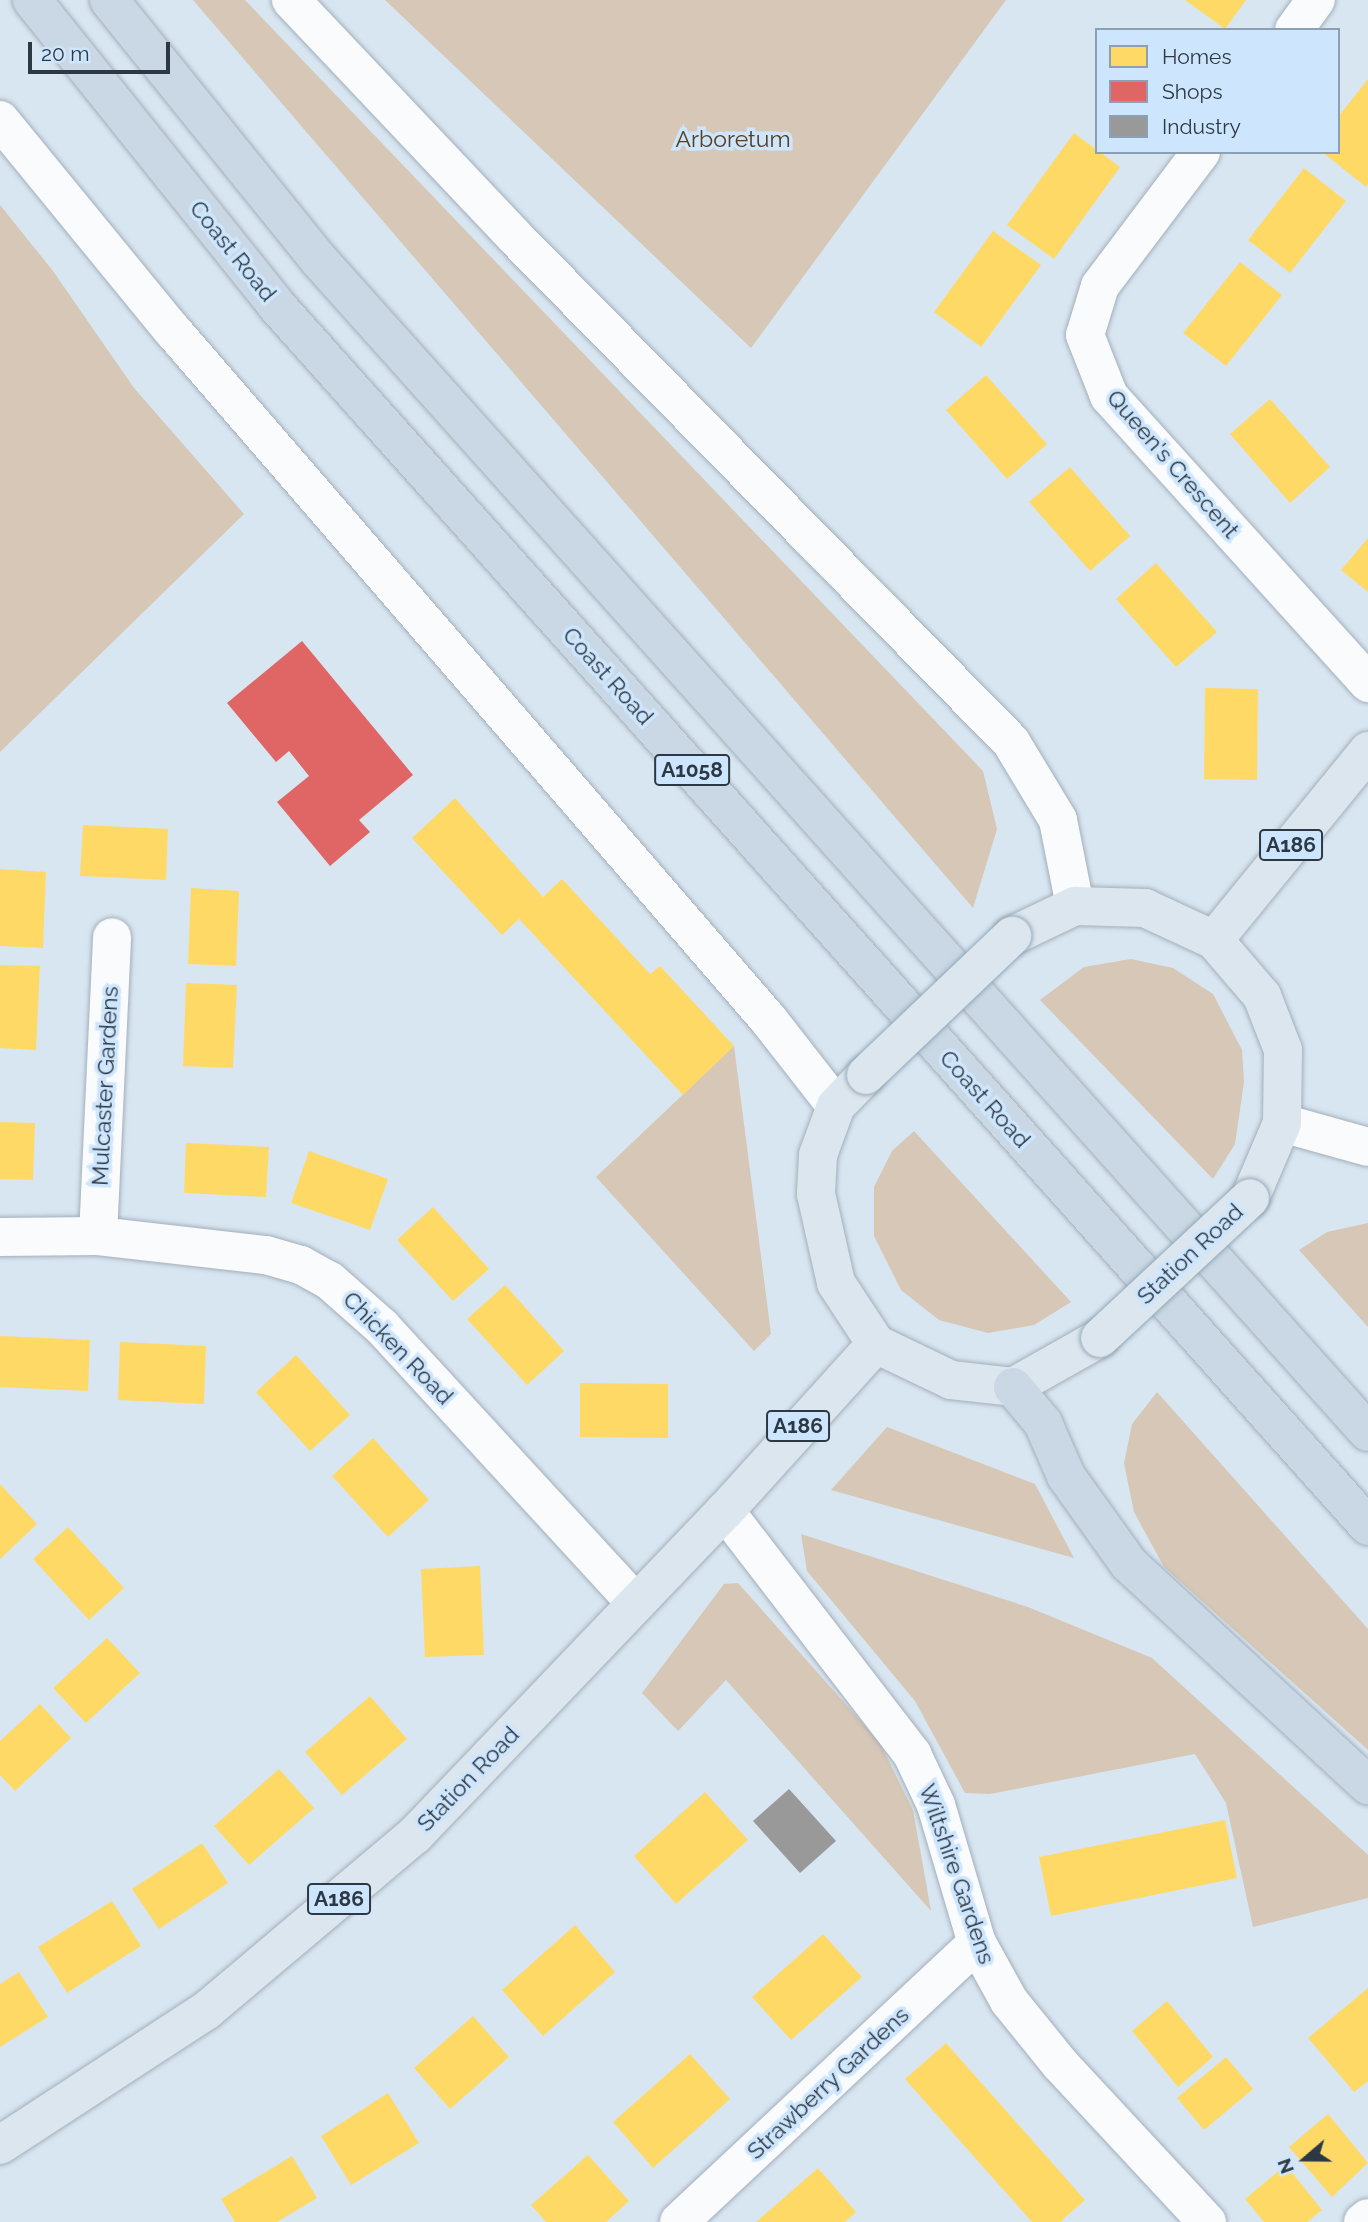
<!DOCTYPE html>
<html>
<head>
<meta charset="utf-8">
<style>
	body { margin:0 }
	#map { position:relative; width:1368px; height:2222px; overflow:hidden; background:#d8e6f2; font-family:Raleway,sans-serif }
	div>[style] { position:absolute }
	.green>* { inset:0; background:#d6c7b6 }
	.homes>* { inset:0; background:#ffd966 }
	.shops>* { inset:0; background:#e06666 }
	.industry>* { inset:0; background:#999 }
	.roads { filter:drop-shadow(0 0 2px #a3afb9) drop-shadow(0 0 2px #a3afb9) }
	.street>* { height:38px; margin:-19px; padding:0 19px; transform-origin:19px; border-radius:19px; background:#f9fbfd }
	.secondary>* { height:38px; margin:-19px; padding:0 19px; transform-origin:19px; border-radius:19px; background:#f9fbfd }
	.primary>* { height:38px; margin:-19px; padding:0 19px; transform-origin:19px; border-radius:19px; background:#dce6ee }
	.highway>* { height:38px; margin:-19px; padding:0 19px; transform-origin:19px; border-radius:19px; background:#c9d8e4 }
	.bridges { filter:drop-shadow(0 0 2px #94a8b8) drop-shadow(0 0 2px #94a8b8) }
	.primary-bridge>* { height:38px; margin:-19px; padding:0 19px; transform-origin:19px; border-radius:19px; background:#dce6ee }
	span { translate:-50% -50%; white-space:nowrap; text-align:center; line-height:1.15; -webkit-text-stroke:7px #cee6fd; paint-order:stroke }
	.shield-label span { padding:2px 5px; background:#cee6fd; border:2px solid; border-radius:5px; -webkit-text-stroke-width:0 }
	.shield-label { font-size:21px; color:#2c3843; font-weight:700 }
	.park-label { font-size:23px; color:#583d1e }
	.street-label { font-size:23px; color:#2c3843 }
	.legend { position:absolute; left:1095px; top:28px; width:245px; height:126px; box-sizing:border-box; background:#cee6fd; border:2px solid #8da0b3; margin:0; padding:9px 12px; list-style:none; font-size:21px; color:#2c3843 }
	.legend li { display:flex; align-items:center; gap:14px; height:35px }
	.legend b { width:35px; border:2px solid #8da0b3 }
	.north { position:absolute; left:1270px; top:2124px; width:70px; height:70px; -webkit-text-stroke:5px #cee6fd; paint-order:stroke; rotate:250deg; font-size:19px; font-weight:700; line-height:28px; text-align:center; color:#2c3843 }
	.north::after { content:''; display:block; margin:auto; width:24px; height:32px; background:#2c3843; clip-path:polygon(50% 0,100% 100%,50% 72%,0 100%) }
	.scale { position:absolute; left:28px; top:42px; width:142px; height:32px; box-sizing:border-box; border:4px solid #2c3843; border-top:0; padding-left:9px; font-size:21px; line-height:24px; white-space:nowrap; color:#2c3843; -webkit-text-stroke:5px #cee6fd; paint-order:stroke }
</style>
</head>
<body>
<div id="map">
	<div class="green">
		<div style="clip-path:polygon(193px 0,245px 0,983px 771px,997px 829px,973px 908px)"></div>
		<div style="clip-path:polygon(385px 0,1006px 0,751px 348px)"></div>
		<div style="clip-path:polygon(0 205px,53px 271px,134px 388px,244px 514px,0 752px)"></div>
		<div style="clip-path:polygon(1131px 959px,1173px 968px,1213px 994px,1242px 1050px,1244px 1082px,1235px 1144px,1213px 1179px,1040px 1000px,1084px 967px)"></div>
		<div style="clip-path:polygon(734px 1046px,771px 1334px,754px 1351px,596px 1177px)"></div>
		<div style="clip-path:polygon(914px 1131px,1071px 1302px,1034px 1325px,988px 1333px,939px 1320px,901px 1290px,874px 1236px,874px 1187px,892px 1151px)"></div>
		<div style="clip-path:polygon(1368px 1223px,1368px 1327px,1299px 1250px,1327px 1232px)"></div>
		<div style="clip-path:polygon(1157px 1392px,1368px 1629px,1368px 1750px,1164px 1567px,1134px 1512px,1124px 1463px,1132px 1424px)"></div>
		<div style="clip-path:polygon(887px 1427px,1035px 1484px,1074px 1558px,831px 1490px)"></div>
		<div style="clip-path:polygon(801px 1534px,1028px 1607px,1152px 1658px,1368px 1855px,1368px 1898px,1253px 1927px,1226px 1803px,1195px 1754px,990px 1794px,965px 1793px,915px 1701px,807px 1571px)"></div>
		<div style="clip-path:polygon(738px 1583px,880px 1743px,913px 1810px,931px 1911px,726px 1680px,678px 1731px,642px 1693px,724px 1584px)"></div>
	</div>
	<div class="homes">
		<div style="clip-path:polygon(1185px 0,1246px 0,1225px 29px)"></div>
		<div style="clip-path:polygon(1368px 79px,1368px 184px,1366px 187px,1322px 152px,1338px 152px,1338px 117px)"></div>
		<div style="clip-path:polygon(1074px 133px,1120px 167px,1054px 259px,1007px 225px)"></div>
		<div style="clip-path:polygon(1304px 168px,1346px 201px,1290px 273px,1248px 240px)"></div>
		<div style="clip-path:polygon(993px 231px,1041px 265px,981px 347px,934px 312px)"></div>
		<div style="clip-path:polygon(1240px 262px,1282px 295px,1226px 366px,1183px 333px)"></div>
		<div style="clip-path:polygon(986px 375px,1047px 444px,1007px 479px,946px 410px)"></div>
		<div style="clip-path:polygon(1270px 399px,1330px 467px,1290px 503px,1230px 434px)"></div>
		<div style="clip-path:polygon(1070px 467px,1130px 536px,1090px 571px,1029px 502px)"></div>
		<div style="clip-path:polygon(1368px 538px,1368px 592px,1341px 570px)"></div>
		<div style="clip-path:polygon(1156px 563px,1217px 632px,1176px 667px,1116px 599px)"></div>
		<div style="clip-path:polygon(1205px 688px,1258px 689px,1257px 780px,1204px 779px)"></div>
		<div style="clip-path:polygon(455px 798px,543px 897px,562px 879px,650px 974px,660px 966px,734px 1046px,683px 1095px,519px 919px,502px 935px,412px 838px)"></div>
		<div style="clip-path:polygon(83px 825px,168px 829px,166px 880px,80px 876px)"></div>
		<div style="clip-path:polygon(0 869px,46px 872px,43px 948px,0 946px)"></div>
		<div style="clip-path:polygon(191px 888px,239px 891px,236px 966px,188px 964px)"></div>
		<div style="clip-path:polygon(0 965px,40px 966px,36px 1050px,0 1048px)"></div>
		<div style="clip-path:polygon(186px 983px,237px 985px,233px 1068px,183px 1066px)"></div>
		<div style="clip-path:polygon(0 1122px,35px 1123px,33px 1180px,0 1179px)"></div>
		<div style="clip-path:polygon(186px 1143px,269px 1147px,266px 1197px,184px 1193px)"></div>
		<div style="clip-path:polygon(309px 1151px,388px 1179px,370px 1230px,291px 1203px)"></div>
		<div style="clip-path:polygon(433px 1207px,489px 1269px,453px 1301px,397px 1240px)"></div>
		<div style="clip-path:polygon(505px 1285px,564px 1351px,527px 1385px,467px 1319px)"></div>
		<div style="clip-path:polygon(0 1336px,90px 1340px,88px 1391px,0 1387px)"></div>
		<div style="clip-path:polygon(120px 1342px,206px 1346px,204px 1404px,118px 1400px)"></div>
		<div style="clip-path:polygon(296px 1355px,350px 1415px,310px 1451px,256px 1392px)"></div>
		<div style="clip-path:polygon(580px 1383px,668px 1384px,668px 1438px,580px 1437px)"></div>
		<div style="clip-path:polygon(373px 1438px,429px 1500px,388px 1537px,332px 1476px)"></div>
		<div style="clip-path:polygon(0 1484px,37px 1524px,0 1559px)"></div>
		<div style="clip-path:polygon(68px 1527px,124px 1588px,89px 1620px,33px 1559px)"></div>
		<div style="clip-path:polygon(480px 1566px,484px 1655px,425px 1657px,421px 1569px)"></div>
		<div style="clip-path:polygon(107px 1638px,140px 1673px,86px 1723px,53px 1688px)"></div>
		<div style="clip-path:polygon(370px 1696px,407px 1739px,342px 1795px,305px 1752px)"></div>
		<div style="clip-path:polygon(40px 1704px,71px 1738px,15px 1791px,0 1775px,0 1741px)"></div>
		<div style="clip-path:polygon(279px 1769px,314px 1808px,249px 1865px,214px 1826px)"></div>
		<div style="clip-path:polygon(705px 1792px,748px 1840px,676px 1904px,634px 1856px)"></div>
		<div style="clip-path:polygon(1225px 1820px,1237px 1878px,1051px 1916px,1039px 1857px)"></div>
		<div style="clip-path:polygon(202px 1843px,228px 1883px,159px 1929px,132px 1889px)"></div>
		<div style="clip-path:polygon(112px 1901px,141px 1946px,67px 1993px,38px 1947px)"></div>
		<div style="clip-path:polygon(575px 1925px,615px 1972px,543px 2036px,502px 1990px)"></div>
		<div style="clip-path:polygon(823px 1934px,862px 1977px,791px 2040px,752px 1997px)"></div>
		<div style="clip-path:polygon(19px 1972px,48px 2017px,0 2047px,0 1984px)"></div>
		<div style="clip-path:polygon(1368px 1988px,1368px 2081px,1354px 2092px,1308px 2038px)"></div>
		<div style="clip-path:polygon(1167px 2001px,1213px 2057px,1178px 2087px,1132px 2031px)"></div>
		<div style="clip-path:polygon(473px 2016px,509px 2057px,450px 2109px,414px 2068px)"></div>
		<div style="clip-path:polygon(946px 2043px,1085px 2200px,1060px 2222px,1032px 2222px,905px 2079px)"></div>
		<div style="clip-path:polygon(690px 2054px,730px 2099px,653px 2168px,613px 2122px)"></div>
		<div style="clip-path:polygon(1226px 2057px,1253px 2089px,1204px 2130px,1177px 2098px)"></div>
		<div style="clip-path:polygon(388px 2093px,419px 2143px,351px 2185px,321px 2136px)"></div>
		<div style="clip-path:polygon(1328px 2114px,1368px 2163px,1332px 2197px,1289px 2147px)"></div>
		<div style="clip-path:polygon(588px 2155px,629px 2201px,606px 2222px,546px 2222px,531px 2205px)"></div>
		<div style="clip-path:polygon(292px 2156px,317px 2198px,277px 2222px,235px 2222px,221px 2199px)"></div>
		<div style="clip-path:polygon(1286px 2165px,1322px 2210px,1307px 2222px,1264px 2222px,1245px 2199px)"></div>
		<div style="clip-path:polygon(818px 2168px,856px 2212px,845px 2222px,756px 2222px)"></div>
	</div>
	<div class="shops">
		<div style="clip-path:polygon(302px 641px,413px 775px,359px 820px,370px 832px,330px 866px,277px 802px,309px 776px,289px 751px,276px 762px,227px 703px)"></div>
	</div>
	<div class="industry">
		<div style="clip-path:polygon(789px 1789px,836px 1841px,800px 1873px,753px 1821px)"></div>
	</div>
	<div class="roads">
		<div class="street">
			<div style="left:1294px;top:30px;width:37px;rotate:-54deg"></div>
			<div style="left:1201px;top:152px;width:168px;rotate:127deg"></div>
			<div style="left:1100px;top:286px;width:51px;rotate:107deg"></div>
			<div style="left:1085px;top:335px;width:66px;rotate:68.5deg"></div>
			<div style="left:1109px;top:396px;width:387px;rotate:47.9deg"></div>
			<div style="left:98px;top:1236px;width:299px;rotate:-87.3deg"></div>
			<div style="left:0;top:1237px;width:98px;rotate:-0.6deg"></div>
			<div style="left:98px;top:1236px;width:169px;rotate:6.5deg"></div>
			<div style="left:266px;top:1255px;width:36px;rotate:16deg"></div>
			<div style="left:301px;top:1265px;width:33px;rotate:29deg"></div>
			<div style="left:330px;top:1281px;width:69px;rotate:41.5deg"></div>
			<div style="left:382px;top:1327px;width:375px;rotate:47.4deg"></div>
			<div style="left:679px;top:2222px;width:408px;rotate:-43.1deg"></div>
			<div style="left:1363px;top:2222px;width:6px;rotate:-39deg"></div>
		</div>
		<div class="secondary">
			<div style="left:291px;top:0;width:325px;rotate:46.6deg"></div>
			<div style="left:514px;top:236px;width:709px;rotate:45.51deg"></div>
			<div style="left:1011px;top:742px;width:91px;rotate:58.9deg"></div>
			<div style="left:1058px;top:820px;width:88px;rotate:78.8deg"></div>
			<div style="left:0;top:120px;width:273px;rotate:50.7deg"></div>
			<div style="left:173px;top:331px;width:910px;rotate:49.15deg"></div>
			<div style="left:768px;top:1019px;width:110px;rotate:52deg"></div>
			<div style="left:1282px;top:1123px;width:89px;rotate:15.6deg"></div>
			<div style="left:725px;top:1511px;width:307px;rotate:52.4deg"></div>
			<div style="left:912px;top:1754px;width:56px;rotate:64.8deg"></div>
			<div style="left:936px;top:1805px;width:144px;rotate:73.5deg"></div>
			<div style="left:977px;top:1943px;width:66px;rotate:61.1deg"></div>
			<div style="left:1009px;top:2001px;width:81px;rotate:51deg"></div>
			<div style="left:1060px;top:2064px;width:216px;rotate:47.1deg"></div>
		</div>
		<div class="primary">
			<div style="left:1012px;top:936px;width:70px;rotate:-25.5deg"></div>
			<div style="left:1075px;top:906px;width:70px;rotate:1.6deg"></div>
			<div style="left:1145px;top:908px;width:76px;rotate:24.9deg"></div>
			<div style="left:1214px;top:940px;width:74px;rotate:49.4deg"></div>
			<div style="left:1262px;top:996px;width:58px;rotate:68.7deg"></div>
			<div style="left:1283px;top:1050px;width:73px;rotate:90.8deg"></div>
			<div style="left:1282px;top:1123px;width:82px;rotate:113.1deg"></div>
			<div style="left:1214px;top:940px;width:244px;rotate:-50.8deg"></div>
			<div style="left:866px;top:1075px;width:43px;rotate:134.1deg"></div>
			<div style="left:836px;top:1106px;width:52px;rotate:110.2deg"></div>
			<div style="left:818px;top:1155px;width:39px;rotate:93deg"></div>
			<div style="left:816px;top:1194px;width:91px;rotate:77.3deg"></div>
			<div style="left:836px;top:1283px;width:73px;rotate:56.7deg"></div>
			<div style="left:876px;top:1344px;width:83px;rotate:25.6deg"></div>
			<div style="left:951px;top:1380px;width:62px;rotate:6.4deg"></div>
			<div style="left:1013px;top:1387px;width:100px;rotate:-29.4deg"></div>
			<div style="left:0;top:2145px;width:247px;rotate:-33.1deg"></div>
			<div style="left:207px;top:2010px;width:272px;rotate:-40.1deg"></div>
			<div style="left:415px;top:1835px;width:448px;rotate:-46.3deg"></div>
			<div style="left:725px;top:1511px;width:225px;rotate:-47.9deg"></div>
		</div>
		<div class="highway">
			<div style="left:32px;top:0;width:391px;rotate:51.3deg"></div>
			<div style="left:276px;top:305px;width:1638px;rotate:48.19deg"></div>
			<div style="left:109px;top:0;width:333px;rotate:51.1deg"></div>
			<div style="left:318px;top:259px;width:1574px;rotate:48.17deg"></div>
			<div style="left:1013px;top:1387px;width:47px;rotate:50.2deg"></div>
			<div style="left:1043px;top:1423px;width:58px;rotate:66.5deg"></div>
			<div style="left:1066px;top:1476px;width:108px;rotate:54.4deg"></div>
			<div style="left:1129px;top:1564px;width:326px;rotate:42.8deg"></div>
		</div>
	</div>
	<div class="bridges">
		<div class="primary-bridge">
			<div style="left:866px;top:1075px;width:202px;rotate:-43.6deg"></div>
			<div style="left:1100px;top:1338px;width:205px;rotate:-43deg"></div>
		</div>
	</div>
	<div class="shield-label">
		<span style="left:692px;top:770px">A1058</span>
		<span style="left:1291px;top:845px">A186</span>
		<span style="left:798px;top:1426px">A186</span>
		<span style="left:339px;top:1899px">A186</span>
	</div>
	<div class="park-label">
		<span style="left:733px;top:139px">Arboretum</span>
	</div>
	<div class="street-label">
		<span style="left:233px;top:251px;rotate:51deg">Coast Road</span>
		<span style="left:1173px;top:464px;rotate:49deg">Queen's Crescent</span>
		<span style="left:608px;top:676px;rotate:48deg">Coast Road</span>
		<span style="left:105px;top:1086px;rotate:-87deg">Mulcaster Gardens</span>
		<span style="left:985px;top:1099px;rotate:48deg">Coast Road</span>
		<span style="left:1190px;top:1254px;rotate:-43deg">Station Road</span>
		<span style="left:398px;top:1348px;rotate:46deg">Chicken Road</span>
		<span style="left:468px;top:1779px;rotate:-46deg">Station Road</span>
		<span style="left:957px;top:1874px;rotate:71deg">Wiltshire Gardens</span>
		<span style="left:828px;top:2083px;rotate:-43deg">Strawberry Gardens</span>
	</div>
	<ul class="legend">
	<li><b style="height:19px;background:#ffd966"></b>Homes</li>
	<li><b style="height:19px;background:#e06666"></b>Shops</li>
	<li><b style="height:19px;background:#999"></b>Industry</li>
	</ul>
	<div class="north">N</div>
	<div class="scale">20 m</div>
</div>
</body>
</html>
